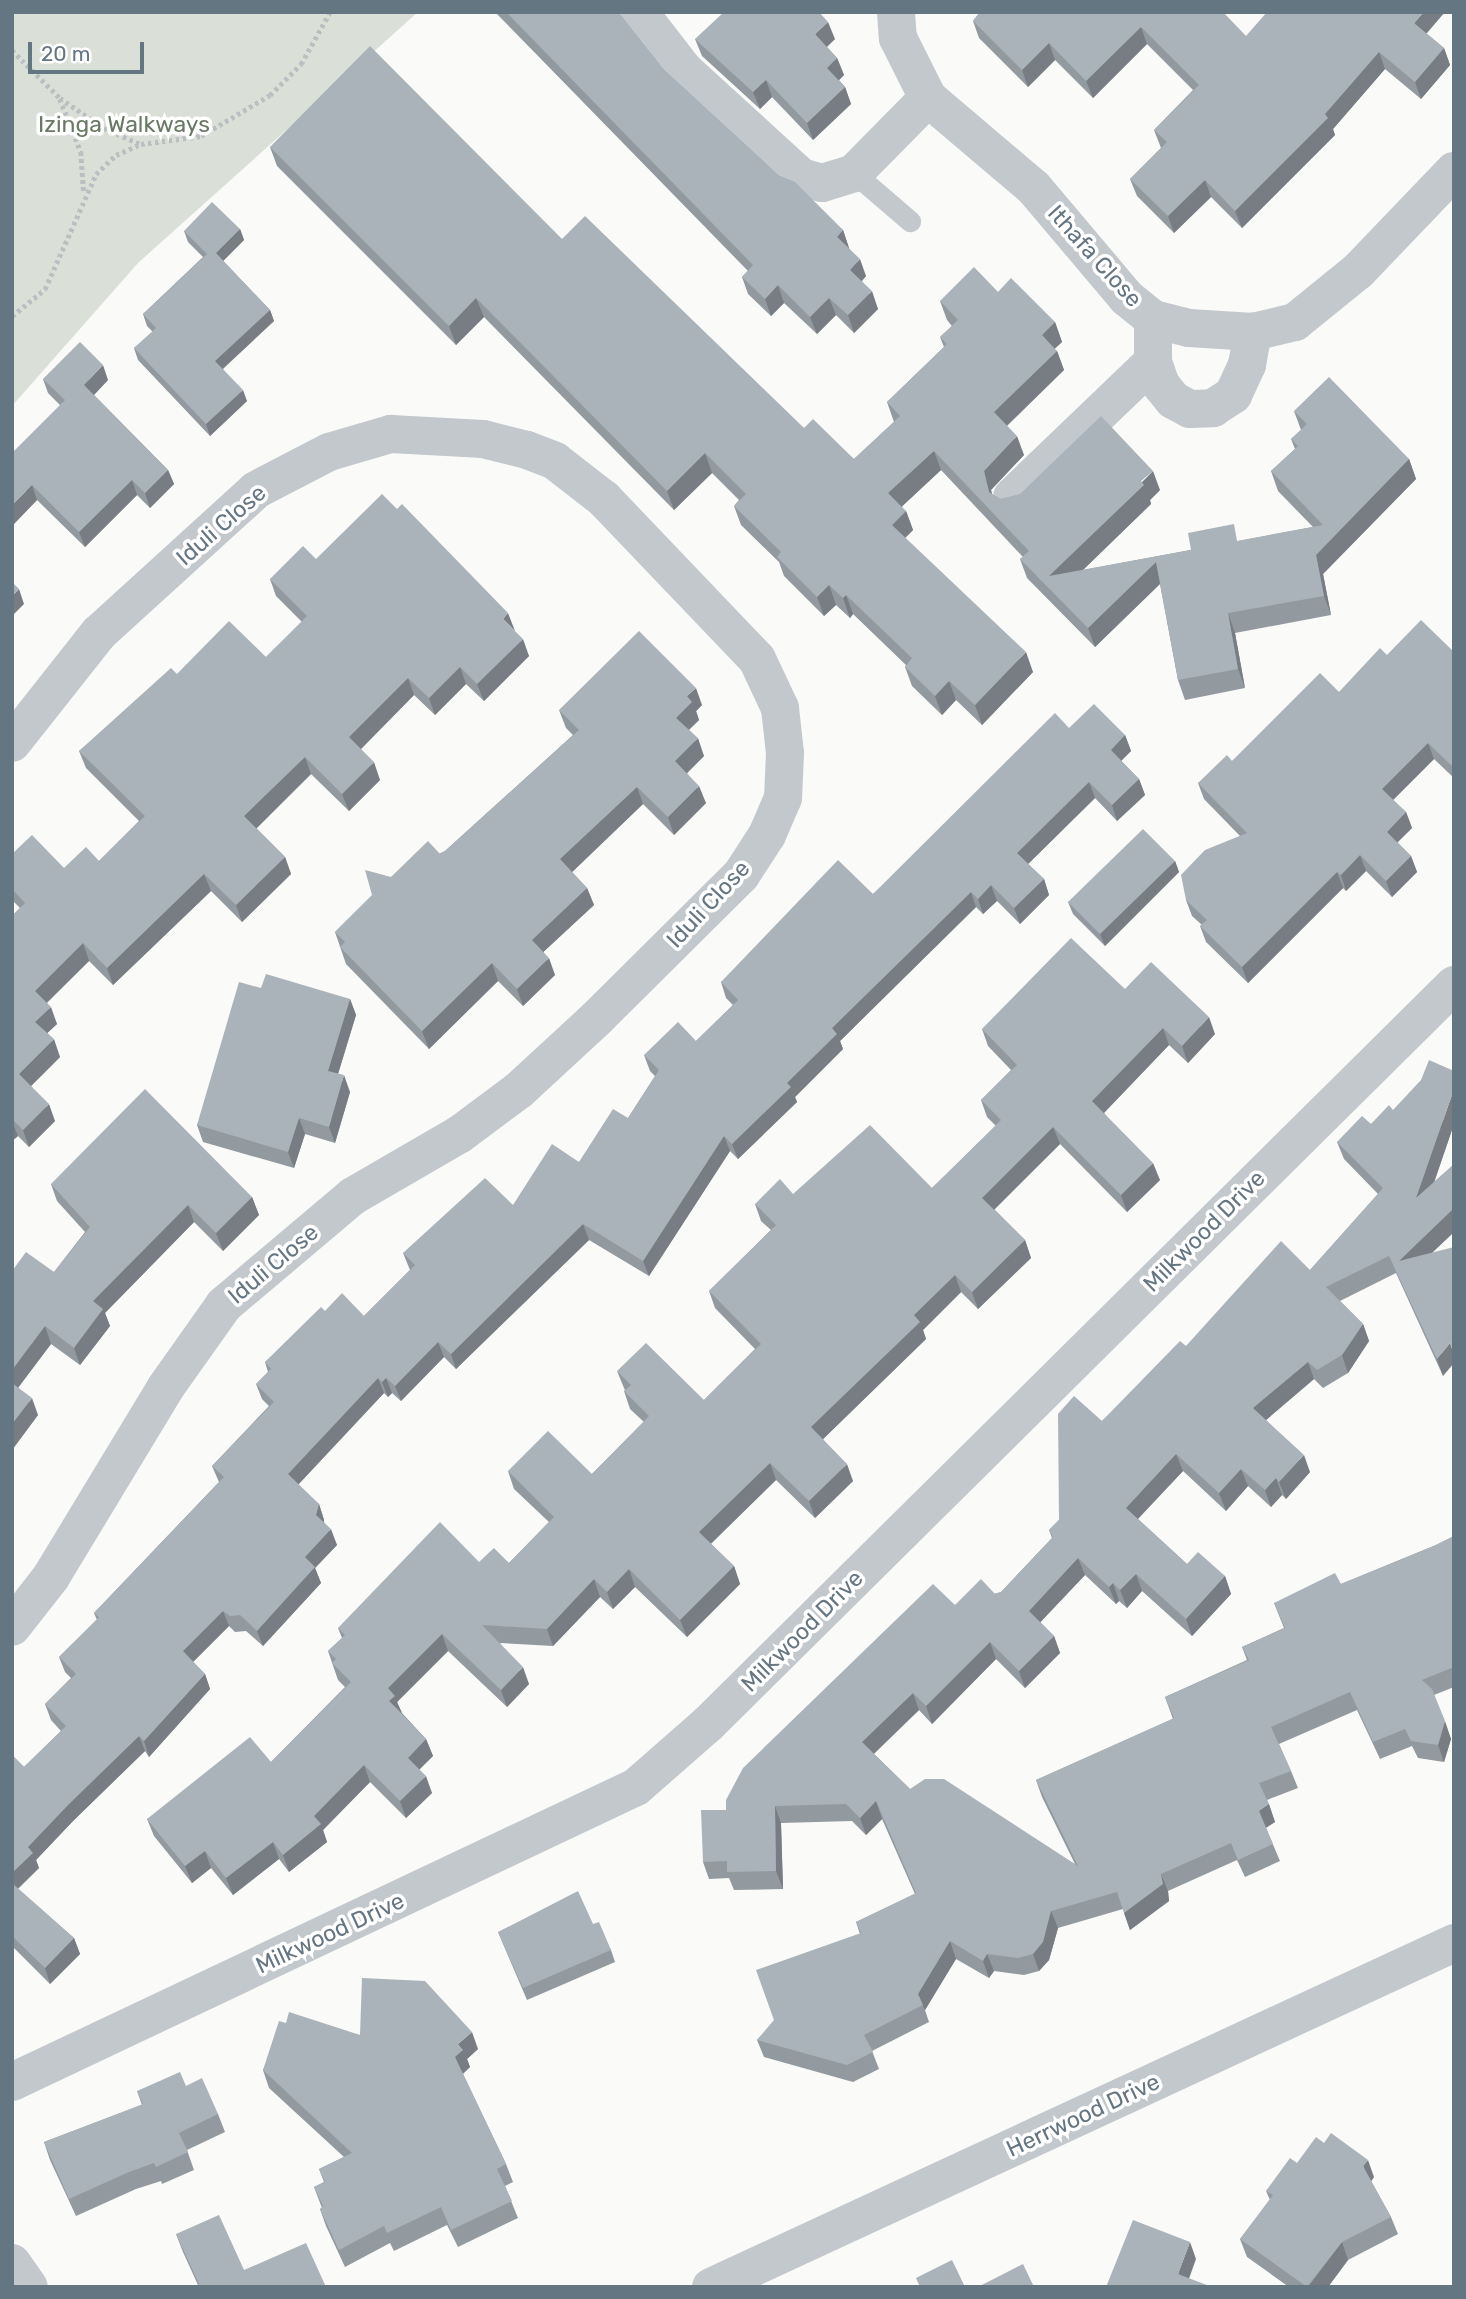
<!DOCTYPE html>
<html>
<head>
<meta charset="utf-8">
<style>
	body { margin:0 }
	#map { position:relative; width:1466px; height:2299px; overflow:hidden; background:#fafaf8; font-family:Rubik,sans-serif }
	div>[style] { position:absolute }
	.green>* { inset:0; background:#dadfd7 }
	.path>* { height:4.5px; margin-top:-2.25px; transform-origin:0; background:repeating-linear-gradient(90deg,#bbbfc2 0 3.5px,transparent 0 7px) }
	.service>* { height:21px; margin:-10.5px; padding:0 10.5px; transform-origin:10.5px; border-radius:10.5px; background:#c3c8cc }
	.minor>* { height:38px; margin:-19px; padding:0 19px; transform-origin:19px; border-radius:19px; background:#c3c8cc }
	.tertiary>* { height:38px; margin:-19px; padding:0 19px; transform-origin:19px; border-radius:19px; background:#c3c8cc }
	.wall>* { inset:0; background:#929a9f }
	.shaded-wall>* { inset:0; background:#777d82 }
	.building>* { inset:0; background:#aab3b9 }
	span { translate:-50% -50%; white-space:nowrap; text-align:center; line-height:1.15; -webkit-text-stroke:7px #fff; paint-order:stroke }
	.park-label { font-size:23px; color:#687a64 }
	.street-label { font-size:23px; color:#657683 }
	.frame { position:absolute; inset:0; border:14px solid #657683; pointer-events:none }
	.scale { position:absolute; left:28px; top:42px; width:116px; height:32px; box-sizing:border-box; border:4px solid #657683; border-top:0; padding-left:9px; font-size:21px; line-height:24px; white-space:nowrap; color:#657683; -webkit-text-stroke:5px #fff; paint-order:stroke }
</style>
</head>
<body>
<div id="map">
	<div class="green">
		<div style="clip-path:polygon(12px 12px,418px 12px,138px 263px,12px 406px)"></div>
	</div>
	<div class="path">
		<div style="left:12px;top:50px;width:68px;rotate:45deg"></div>
		<div style="left:60px;top:98px;width:53px;rotate:34.3deg"></div>
		<div style="left:104px;top:128px;width:39px;rotate:24deg"></div>
		<div style="left:60px;top:99px;width:57px;rotate:68.4deg"></div>
		<div style="left:81px;top:152px;width:39px;rotate:86deg"></div>
		<div style="left:12px;top:316px;width:43px;rotate:-39.3deg"></div>
		<div style="left:45px;top:289px;width:126px;rotate:-66.1deg"></div>
		<div style="left:96px;top:174px;width:28px;rotate:-44deg"></div>
		<div style="left:116px;top:155px;width:27px;rotate:-24deg"></div>
		<div style="left:141px;top:144px;width:61px;rotate:-7.6deg"></div>
		<div style="left:201px;top:136px;width:80px;rotate:-30.7deg"></div>
		<div style="left:270px;top:95px;width:44px;rotate:-45deg"></div>
		<div style="left:301px;top:64px;width:60px;rotate:-60.9deg"></div>
	</div>
	<div class="service">
		<div style="left:854px;top:173px;width:74px;rotate:40.6deg"></div>
	</div>
	<div class="minor">
		<div style="left:639px;top:12px;width:73px;rotate:52.2deg"></div>
		<div style="left:684px;top:70px;width:159px;rotate:42.4deg"></div>
		<div style="left:801px;top:177px;width:22px;rotate:16deg"></div>
		<div style="left:822px;top:183px;width:34px;rotate:-17deg"></div>
		<div style="left:854px;top:173px;width:105px;rotate:-45.4deg"></div>
		<div style="left:896px;top:12px;width:26px;rotate:86deg"></div>
		<div style="left:898px;top:38px;width:67px;rotate:63.4deg"></div>
		<div style="left:928px;top:98px;width:139px;rotate:40.3deg"></div>
		<div style="left:1034px;top:188px;width:144px;rotate:49.8deg"></div>
		<div style="left:1127px;top:298px;width:33px;rotate:39deg"></div>
		<div style="left:1153px;top:319px;width:37px;rotate:14deg"></div>
		<div style="left:1189px;top:328px;width:64px;rotate:3.6deg"></div>
		<div style="left:1253px;top:332px;width:43px;rotate:-13.4deg"></div>
		<div style="left:1295px;top:322px;width:81px;rotate:-39deg"></div>
		<div style="left:1358px;top:271px;width:139px;rotate:-46.2deg"></div>
		<div style="left:1153px;top:319px;width:43px;rotate:90deg"></div>
		<div style="left:1153px;top:362px;width:24px;rotate:71deg"></div>
		<div style="left:1161px;top:385px;width:19px;rotate:51deg"></div>
		<div style="left:1173px;top:400px;width:19px;rotate:28deg"></div>
		<div style="left:1190px;top:409px;width:23px;rotate:-2deg"></div>
		<div style="left:1213px;top:408px;width:24px;rotate:-33deg"></div>
		<div style="left:1233px;top:395px;width:33px;rotate:-65deg"></div>
		<div style="left:1247px;top:365px;width:34px;rotate:-80deg"></div>
		<div style="left:1012px;top:497px;width:195px;rotate:-43.8deg"></div>
		<div style="left:12px;top:743px;width:140px;rotate:-51.7deg"></div>
		<div style="left:99px;top:633px;width:212px;rotate:-42.3deg"></div>
		<div style="left:256px;top:490px;width:82px;rotate:-27.5deg"></div>
		<div style="left:329px;top:452px;width:65px;rotate:-16.2deg"></div>
		<div style="left:391px;top:434px;width:92px;rotate:3.1deg"></div>
		<div style="left:483px;top:439px;width:45px;rotate:14deg"></div>
		<div style="left:527px;top:450px;width:30px;rotate:21deg"></div>
		<div style="left:555px;top:461px;width:62px;rotate:37.8deg"></div>
		<div style="left:604px;top:499px;width:221px;rotate:46.3deg"></div>
		<div style="left:757px;top:659px;width:54px;rotate:64.9deg"></div>
		<div style="left:780px;top:708px;width:45px;rotate:83.7deg"></div>
		<div style="left:785px;top:753px;width:45px;rotate:92.5deg"></div>
		<div style="left:783px;top:798px;width:40px;rotate:113.4deg"></div>
		<div style="left:767px;top:835px;width:48px;rotate:123deg"></div>
		<div style="left:741px;top:875px;width:204px;rotate:135.2deg"></div>
		<div style="left:596px;top:1019px;width:105px;rotate:137.3deg"></div>
		<div style="left:519px;top:1090px;width:74px;rotate:143.3deg"></div>
		<div style="left:460px;top:1134px;width:124px;rotate:149.9deg"></div>
		<div style="left:353px;top:1196px;width:169px;rotate:139.8deg"></div>
		<div style="left:224px;top:1305px;width:100px;rotate:125.3deg"></div>
		<div style="left:166px;top:1387px;width:222px;rotate:121.2deg"></div>
		<div style="left:51px;top:1577px;width:63px;rotate:128deg"></div>
		<div style="left:12px;top:2082px;width:690px;rotate:-25.3deg"></div>
		<div style="left:636px;top:1787px;width:96px;rotate:-41.2deg"></div>
		<div style="left:708px;top:1724px;width:1050px;rotate:-44.73deg"></div>
		<div style="left:12px;top:2263px;width:29px;rotate:55deg"></div>
	</div>
	<div class="tertiary">
		<div style="left:711px;top:2287px;width:819px;rotate:-24.84deg"></div>
	</div>
	<div class="wall">
		<div style="clip-path:polygon(495px 12px,618px 12px,663px 69px,778px 175px,843px 230px,849px 248px,866px 276px,862px 281px,878px 309px,854px 333px,836px 315px,817px 334px,784px 303px,771px 316px,748px 294px,742px 277px,748px 271px)"></div>
		<div style="clip-path:polygon(980px 12px,1246px 36px,1427px 34px,1444px 48px,1450px 65px,1421px 99px,1385px 69px,1333px 129px,1335px 135px,1242px 228px,1211px 197px,1174px 233px,1137px 196px,1130px 179px,1161px 148px,1154px 130px,1193px 90px,1147px 44px,1093px 98px,1055px 60px,1028px 87px,979px 38px,973px 21px)"></div>
		<div style="clip-path:polygon(695px 39px,835px 39px,827px 47px,837px 58px,844px 75px,839px 80px,845px 87px,851px 104px,813px 140px,772px 97px,760px 109px,702px 56px)"></div>
		<div style="clip-path:polygon(270px 147px,562px 239px,804px 428px,854px 459px,894px 422px,887px 402px,944px 347px,940px 337px,952px 326px,947px 320px,940px 301px,998px 292px,1055px 322px,1062px 342px,1054px 349px,1057px 351px,1064px 370px,1007px 426px,1024px 455px,991px 490px,992px 494px,1000px 499px,1160px 490px,1150px 500px,1151px 504px,1083px 570px,1313px 527px,1278px 491px,1271px 471px,1295px 449px,1291px 439px,1301px 430px,1294px 411px,1409px 459px,1416px 479px,1323px 574px,1331px 615px,1235px 633px,1245px 688px,1185px 700px,1178px 680px,1160px 584px,1095px 647px,1027px 578px,1020px 559px,1023px 557px,941px 470px,901px 507px,906px 511px,913px 530px,905px 538px,1033px 672px,982px 725px,956px 700px,942px 715px,912px 686px,905px 667px,906px 665px,853px 614px,850px 618px,836px 605px,824px 616px,784px 576px,779px 562px,741px 525px,734px 506px,739px 500px,712px 473px,674px 510px,484px 317px,456px 345px,277px 166px)"></div>
		<div style="clip-path:polygon(240px 229px,244px 240px,223px 261px,270px 310px,274px 321px,223px 369px,247px 401px,210px 436px,138px 360px,134px 348px,153px 332px,147px 326px,143px 314px,203px 257px,188px 242px,184px 231px)"></div>
		<div style="clip-path:polygon(43px 379px,108px 380px,94px 395px,168px 470px,174px 484px,150px 508px,137px 495px,85px 547px,37px 500px,12px 526px,60px 405px,48px 393px)"></div>
		<div style="clip-path:polygon(316px 559px,514px 631px,529px 656px,484px 701px,466px 684px,435px 715px,414px 695px,361px 749px,380px 780px,349px 811px,311px 774px,256px 828px,285px 857px,291px 874px,242px 922px,211px 891px,113px 985px,89px 961px,47px 1003px,57px 1024px,47px 1033px,60px 1057px,31px 1086px,55px 1121px,29px 1147px,18px 1136px,12px 1141px,12px 916px,20px 908px,12px 900px,12px 854px,64px 868px,99px 861px,139px 821px,86px 768px,79px 751px,177px 674px,266px 657px,302px 622px,276px 596px,270px 579px)"></div>
		<div style="clip-path:polygon(1454px 652px,1454px 778px,1434px 759px,1393px 800px,1406px 812px,1412px 828px,1397px 842px,1411px 856px,1417px 872px,1392px 897px,1366px 871px,1346px 891px,1343px 888px,1248px 983px,1206px 942px,1200px 926px,1202px 925px,1192px 916px,1186px 900px,1240px 836px,1204px 799px,1198px 783px,1339px 692px,1387px 655px)"></div>
		<div style="clip-path:polygon(702px 705px,696px 711px,699px 720px,689px 730px,704px 756px,687px 773px,706px 803px,674px 835px,643px 804px,572px 872px,587px 888px,594px 905px,543px 952px,555px 975px,523px 1006px,498px 981px,429px 1049px,346px 964px,335px 932px,391px 877px,445px 851px,573px 735px,566px 728px,559px 710px)"></div>
		<div style="clip-path:polygon(1069px 728px,1125px 735px,1131px 751px,1121px 761px,1139px 779px,1145px 795px,1117px 821px,1095px 798px,1028px 864px,1044px 879px,1049px 895px,1020px 924px,997px 901px,983px 914px,976px 907px,840px 1041px,843px 1049px,795px 1097px,797px 1102px,738px 1159px,730px 1151px,649px 1276px,589px 1240px,456px 1369px,444px 1357px,401px 1401px,392px 1393px,388px 1397px,384px 1393px,298px 1485px,319px 1504px,324px 1520px,324px 1522px,337px 1545px,315px 1568px,321px 1583px,263px 1646px,246px 1631px,235px 1632px,229px 1626px,193px 1662px,205px 1674px,210px 1689px,149px 1757px,145px 1751px,73px 1821px,36px 1860px,39px 1868px,18px 1889px,74px 1938px,80px 1954px,50px 1984px,12px 1946px,12px 1755px,24px 1767px,61px 1731px,51px 1720px,45px 1704px,71px 1678px,65px 1672px,59px 1657px,97px 1620px,94px 1613px,219px 1482px,212px 1466px,269px 1406px,262px 1399px,256px 1384px,268px 1372px,265px 1362px,325px 1311px,364px 1316px,410px 1270px,403px 1253px,513px 1205px,579px 1162px,628px 1118px,655px 1076px,650px 1071px,644px 1055px,696px 1041px,733px 1005px,726px 998px,721px 982px,873px 894px)"></div>
		<div style="clip-path:polygon(1175px 861px,1179px 872px,1105px 946px,1073px 914px,1068px 902px)"></div>
		<div style="clip-path:polygon(261px 988px,350px 999px,356px 1015px,338px 1074px,350px 1092px,335px 1143px,305px 1134px,294px 1168px,203px 1142px,197px 1125px)"></div>
		<div style="clip-path:polygon(1125px 989px,1215px 1034px,1188px 1063px,1169px 1045px,1104px 1113px,1160px 1180px,1127px 1212px,1060px 1144px,994px 1209px,1025px 1240px,1031px 1258px,978px 1309px,961px 1292px,923px 1330px,926px 1339px,823px 1439px,853px 1481px,815px 1518px,776px 1480px,711px 1544px,734px 1566px,740px 1584px,687px 1637px,635px 1587px,613px 1609px,600px 1597px,553px 1646px,500px 1643px,529px 1684px,507px 1707px,448px 1651px,397px 1702px,402px 1713px,426px 1739px,433px 1756px,419px 1769px,432px 1793px,406px 1818px,370px 1782px,323px 1830px,327px 1842px,289px 1872px,279px 1859px,233px 1895px,211px 1868px,192px 1883px,154px 1836px,147px 1819px,271px 1762px,345px 1687px,338px 1680px,328px 1651px,342px 1638px,338px 1628px,479px 1562px,509px 1563px,549px 1522px,514px 1489px,508px 1471px,592px 1474px,644px 1422px,630px 1409px,624px 1391px,625px 1390px,624px 1388px,617px 1371px,704px 1400px,755px 1349px,715px 1308px,709px 1291px,771px 1230px,761px 1221px,755px 1204px,793px 1194px,932px 1188px,996px 1126px,987px 1117px,981px 1100px,1011px 1070px,988px 1046px,982px 1029px)"></div>
		<div style="clip-path:polygon(1393px 1110px,1454px 1124px,1434px 1182px,1454px 1165px,1454px 1232px,1432px 1253px,1443px 1376px,1396px 1273px,1340px 1301px,1363px 1324px,1369px 1341px,1348px 1373px,1323px 1388px,1314px 1379px,1266px 1420px,1310px 1472px,1286px 1499px,1282px 1495px,1271px 1507px,1248px 1486px,1226px 1511px,1183px 1471px,1138px 1519px,1187px 1564px,1225px 1576px,1231px 1594px,1192px 1636px,1142px 1591px,1127px 1608px,1119px 1601px,1116px 1604px,1085px 1575px,1040px 1622px,1054px 1636px,1060px 1653px,1025px 1688px,996px 1659px,932px 1724px,919px 1710px,874px 1754px,910px 1789px,1075px 1864px,1042px 1797px,1036px 1780px,1173px 1719px,1165px 1697px,1247px 1660px,1242px 1647px,1284px 1628px,1274px 1603px,1341px 1584px,1436px 1545px,1454px 1536px,1454px 1687px,1434px 1695px,1451px 1739px,1444px 1762px,1418px 1758px,1412px 1746px,1380px 1759px,1357px 1710px,1279px 1744px,1291px 1771px,1298px 1788px,1267px 1800px,1275px 1822px,1266px 1828px,1280px 1861px,1245px 1877px,1237px 1860px,1168px 1891px,1169px 1901px,1130px 1930px,1123px 1909px,1058px 1928px,1049px 1960px,1039px 1971px,1024px 1975px,994px 1971px,989px 1978px,956px 1959px,925px 2010px,929px 2022px,872px 2051px,879px 2069px,853px 2082px,764px 2057px,757px 2040px,860px 1934px,856px 1922px,915px 1894px,882px 1819px,866px 1835px,852px 1821px,781px 1823px,783px 1889px,734px 1890px,729px 1878px,709px 1879px,703px 1862px,726px 1810px,955px 1605px,1001px 1592px,1052px 1538px,1049px 1530px,1059px 1520px,1102px 1421px,1186px 1346px,1310px 1270px,1378px 1194px,1344px 1159px,1337px 1142px,1371px 1124px)"></div>
		<div style="clip-path:polygon(51px 1184px,252px 1197px,259px 1215px,223px 1251px,194px 1222px,105px 1313px,110px 1326px,80px 1365px,51px 1344px,18px 1387px,38px 1415px,12px 1450px,12px 1271px,54px 1272px,85px 1232px,57px 1201px)"></div>
		<div style="clip-path:polygon(593px 1924px,611px 1950px,615px 1962px,527px 2000px,498px 1932px)"></div>
		<div style="clip-path:polygon(286px 2023px,360px 2035px,478px 2049px,467px 2059px,470px 2067px,463px 2074px,506px 2164px,513px 2182px,505px 2186px,518px 2218px,458px 2247px,447px 2225px,394px 2251px,390px 2243px,345px 2267px,326px 2226px,320px 2209px,322px 2208px,314px 2187px,324px 2182px,319px 2169px,344px 2157px,269px 2088px,263px 2070px)"></div>
		<div style="clip-path:polygon(186px 2086px,218px 2114px,225px 2132px,187px 2150px,194px 2170px,162px 2184px,161px 2181px,136px 2189px,76px 2216px,50px 2160px,44px 2142px,142px 2105px,137px 2091px)"></div>
		<div style="clip-path:polygon(1297px 2163px,1374px 2177px,1371px 2181px,1391px 2217px,1398px 2234px,1348px 2260px,1328px 2287px,1289px 2287px,1247px 2257px,1240px 2239px,1270px 2200px,1266px 2191px)"></div>
		<div style="clip-path:polygon(176px 2234px,244px 2270px,198px 2285px,183px 2252px)"></div>
	</div>
	<div class="shaded-wall">
		<div style="clip-path:polygon(1424px 12px,1445px 12px,1421px 40px,1414px 23px)"></div>
		<div style="clip-path:polygon(828px 22px,835px 39px,821px 52px,815px 34px)"></div>
		<div style="clip-path:polygon(1141px 27px,1147px 44px,1093px 98px,1086px 81px)"></div>
		<div style="clip-path:polygon(1049px 43px,1055px 60px,1028px 87px,1022px 70px)"></div>
		<div style="clip-path:polygon(1444px 48px,1450px 65px,1421px 99px,1415px 82px)"></div>
		<div style="clip-path:polygon(1379px 52px,1385px 69px,1333px 129px,1335px 135px,1242px 228px,1235px 211px,1325px 114px)"></div>
		<div style="clip-path:polygon(837px 58px,844px 75px,833px 86px,827px 68px)"></div>
		<div style="clip-path:polygon(766px 80px,772px 97px,760px 109px,753px 92px)"></div>
		<div style="clip-path:polygon(845px 87px,851px 104px,813px 140px,807px 123px)"></div>
		<div style="clip-path:polygon(1205px 180px,1211px 197px,1174px 233px,1168px 216px)"></div>
		<div style="clip-path:polygon(240px 229px,244px 240px,220px 264px,216px 253px)"></div>
		<div style="clip-path:polygon(843px 230px,849px 248px,837px 237px)"></div>
		<div style="clip-path:polygon(860px 259px,866px 276px,856px 287px,850px 270px)"></div>
		<div style="clip-path:polygon(778px 285px,784px 303px,771px 316px,765px 299px)"></div>
		<div style="clip-path:polygon(872px 291px,878px 309px,854px 333px,848px 315px)"></div>
		<div style="clip-path:polygon(476px 298px,484px 317px,456px 345px,449px 326px)"></div>
		<div style="clip-path:polygon(829px 298px,836px 315px,817px 334px,810px 317px)"></div>
		<div style="clip-path:polygon(270px 310px,274px 321px,219px 372px,215px 361px)"></div>
		<div style="clip-path:polygon(1055px 322px,1062px 342px,1049px 354px,1042px 335px)"></div>
		<div style="clip-path:polygon(1057px 351px,1064px 370px,1001px 431px,994px 412px)"></div>
		<div style="clip-path:polygon(103px 365px,108px 380px,89px 400px,84px 385px)"></div>
		<div style="clip-path:polygon(243px 390px,247px 401px,210px 436px,206px 424px)"></div>
		<div style="clip-path:polygon(1017px 436px,1024px 455px,991px 490px,996px 512px,989px 492px,984px 471px)"></div>
		<div style="clip-path:polygon(934px 451px,941px 470px,895px 513px,888px 493px)"></div>
		<div style="clip-path:polygon(705px 453px,712px 473px,674px 510px,667px 491px)"></div>
		<div style="clip-path:polygon(1409px 459px,1416px 479px,1323px 574px,1331px 615px,1324px 596px,1316px 555px)"></div>
		<div style="clip-path:polygon(168px 470px,174px 484px,150px 508px,145px 493px)"></div>
		<div style="clip-path:polygon(1153px 471px,1160px 490px,1150px 500px,1151px 504px,1056px 596px,1049px 576px)"></div>
		<div style="clip-path:polygon(132px 480px,137px 495px,85px 547px,79px 532px)"></div>
		<div style="clip-path:polygon(32px 485px,37px 500px,12px 526px,12px 505px)"></div>
		<div style="clip-path:polygon(906px 511px,913px 530px,899px 544px,892px 525px)"></div>
		<div style="clip-path:polygon(1156px 562px,1163px 581px,1095px 647px,1088px 628px)"></div>
		<div style="clip-path:polygon(829px 585px,836px 605px,824px 616px,817px 597px)"></div>
		<div style="clip-path:polygon(19px 589px,24px 604px,12px 616px,12px 596px)"></div>
		<div style="clip-path:polygon(846px 595px,853px 614px,850px 618px,843px 598px)"></div>
		<div style="clip-path:polygon(508px 613px,515px 631px,503px 619px)"></div>
		<div style="clip-path:polygon(1228px 613px,1235px 633px,1245px 688px,1238px 669px)"></div>
		<div style="clip-path:polygon(523px 639px,529px 656px,484px 701px,477px 684px)"></div>
		<div style="clip-path:polygon(1026px 652px,1033px 672px,982px 725px,975px 705px)"></div>
		<div style="clip-path:polygon(460px 667px,466px 684px,435px 715px,429px 698px)"></div>
		<div style="clip-path:polygon(408px 678px,414px 695px,355px 755px,349px 737px)"></div>
		<div style="clip-path:polygon(949px 681px,956px 700px,942px 715px,935px 696px)"></div>
		<div style="clip-path:polygon(696px 688px,702px 705px,696px 711px,699px 720px,683px 735px,676px 718px,687px 696px)"></div>
		<div style="clip-path:polygon(1125px 735px,1131px 751px,1116px 766px,1111px 750px)"></div>
		<div style="clip-path:polygon(698px 738px,704px 756px,681px 779px,675px 761px)"></div>
		<div style="clip-path:polygon(1428px 743px,1434px 759px,1388px 805px,1382px 789px)"></div>
		<div style="clip-path:polygon(305px 757px,311px 774px,251px 834px,244px 816px)"></div>
		<div style="clip-path:polygon(374px 762px,380px 780px,349px 811px,342px 794px)"></div>
		<div style="clip-path:polygon(1139px 779px,1145px 795px,1117px 821px,1112px 805px)"></div>
		<div style="clip-path:polygon(1089px 782px,1095px 798px,1023px 869px,1017px 853px)"></div>
		<div style="clip-path:polygon(699px 786px,706px 803px,674px 835px,668px 817px)"></div>
		<div style="clip-path:polygon(637px 787px,643px 804px,567px 877px,560px 859px)"></div>
		<div style="clip-path:polygon(1406px 812px,1412px 828px,1392px 848px,1387px 832px)"></div>
		<div style="clip-path:polygon(1360px 855px,1366px 871px,1346px 891px,1341px 875px)"></div>
		<div style="clip-path:polygon(1411px 856px,1417px 872px,1392px 897px,1386px 881px)"></div>
		<div style="clip-path:polygon(285px 857px,291px 874px,242px 922px,236px 905px)"></div>
		<div style="clip-path:polygon(1175px 861px,1179px 872px,1105px 946px,1100px 934px)"></div>
		<div style="clip-path:polygon(1337px 872px,1343px 888px,1248px 983px,1242px 967px)"></div>
		<div style="clip-path:polygon(204px 874px,211px 891px,113px 985px,107px 968px)"></div>
		<div style="clip-path:polygon(1044px 879px,1049px 895px,1020px 924px,1014px 908px)"></div>
		<div style="clip-path:polygon(991px 885px,997px 901px,983px 914px,978px 899px)"></div>
		<div style="clip-path:polygon(587px 888px,594px 905px,538px 957px,532px 940px)"></div>
		<div style="clip-path:polygon(971px 892px,976px 907px,840px 1041px,843px 1049px,795px 1097px,797px 1102px,738px 1159px,732px 1144px,787px 1083px,832px 1028px)"></div>
		<div style="clip-path:polygon(83px 943px,89px 961px,41px 1008px,35px 991px)"></div>
		<div style="clip-path:polygon(549px 958px,555px 975px,523px 1006px,517px 989px)"></div>
		<div style="clip-path:polygon(492px 963px,498px 981px,429px 1049px,422px 1031px)"></div>
		<div style="clip-path:polygon(350px 999px,356px 1015px,334px 1087px,328px 1071px)"></div>
		<div style="clip-path:polygon(51px 1007px,57px 1024px,41px 1039px,35px 1022px)"></div>
		<div style="clip-path:polygon(1209px 1017px,1215px 1034px,1188px 1063px,1182px 1046px)"></div>
		<div style="clip-path:polygon(1163px 1028px,1169px 1045px,1099px 1118px,1092px 1101px)"></div>
		<div style="clip-path:polygon(54px 1039px,60px 1057px,25px 1092px,19px 1074px)"></div>
		<div style="clip-path:polygon(344px 1075px,350px 1092px,335px 1143px,329px 1127px)"></div>
		<div style="clip-path:polygon(1454px 1089px,1454px 1124px,1423px 1215px,1416px 1198px)"></div>
		<div style="clip-path:polygon(49px 1104px,55px 1121px,29px 1147px,23px 1130px)"></div>
		<div style="clip-path:polygon(299px 1118px,305px 1134px,294px 1168px,288px 1152px)"></div>
		<div style="clip-path:polygon(12px 1121px,18px 1136px,12px 1141px)"></div>
		<div style="clip-path:polygon(1053px 1127px,1060px 1144px,989px 1215px,982px 1198px)"></div>
		<div style="clip-path:polygon(724px 1136px,730px 1151px,649px 1276px,643px 1261px)"></div>
		<div style="clip-path:polygon(1153px 1163px,1160px 1180px,1127px 1212px,1121px 1195px)"></div>
		<div style="clip-path:polygon(252px 1197px,259px 1215px,223px 1251px,216px 1233px)"></div>
		<div style="clip-path:polygon(188px 1205px,194px 1222px,105px 1313px,110px 1326px,80px 1365px,74px 1348px,93px 1301px)"></div>
		<div style="clip-path:polygon(1454px 1208px,1454px 1232px,1405px 1278px,1399px 1261px)"></div>
		<div style="clip-path:polygon(583px 1224px,589px 1240px,456px 1369px,451px 1354px)"></div>
		<div style="clip-path:polygon(1025px 1240px,1031px 1258px,978px 1309px,972px 1292px)"></div>
		<div style="clip-path:polygon(955px 1275px,961px 1292px,923px 1330px,926px 1339px,817px 1445px,811px 1427px,914px 1315px)"></div>
		<div style="clip-path:polygon(1363px 1324px,1369px 1341px,1348px 1373px,1342px 1355px)"></div>
		<div style="clip-path:polygon(45px 1326px,51px 1344px,12px 1396px,12px 1370px)"></div>
		<div style="clip-path:polygon(438px 1342px,444px 1357px,401px 1401px,395px 1386px)"></div>
		<div style="clip-path:polygon(1450px 1343px,1454px 1354px,1454px 1363px,1443px 1376px,1437px 1359px)"></div>
		<div style="clip-path:polygon(1308px 1362px,1314px 1379px,1259px 1426px,1253px 1408px)"></div>
		<div style="clip-path:polygon(378px 1378px,384px 1393px,293px 1490px,288px 1474px)"></div>
		<div style="clip-path:polygon(386px 1378px,392px 1393px,388px 1397px,382px 1382px)"></div>
		<div style="clip-path:polygon(32px 1398px,38px 1415px,12px 1450px,12px 1424px)"></div>
		<div style="clip-path:polygon(1176px 1454px,1183px 1471px,1132px 1525px,1126px 1508px)"></div>
		<div style="clip-path:polygon(1304px 1455px,1310px 1472px,1286px 1499px,1279px 1482px)"></div>
		<div style="clip-path:polygon(770px 1463px,776px 1480px,705px 1549px,699px 1532px)"></div>
		<div style="clip-path:polygon(847px 1464px,853px 1481px,815px 1518px,809px 1501px)"></div>
		<div style="clip-path:polygon(1241px 1469px,1248px 1486px,1226px 1511px,1219px 1493px)"></div>
		<div style="clip-path:polygon(1276px 1478px,1282px 1495px,1271px 1507px,1265px 1490px)"></div>
		<div style="clip-path:polygon(319px 1504px,324px 1520px,322px 1530px,316px 1515px)"></div>
		<div style="clip-path:polygon(331px 1529px,337px 1545px,315px 1568px,321px 1583px,263px 1646px,257px 1631px,305px 1557px)"></div>
		<div style="clip-path:polygon(1078px 1558px,1085px 1575px,1035px 1628px,1029px 1611px)"></div>
		<div style="clip-path:polygon(734px 1566px,740px 1584px,687px 1637px,680px 1620px)"></div>
		<div style="clip-path:polygon(629px 1569px,635px 1587px,613px 1609px,607px 1592px)"></div>
		<div style="clip-path:polygon(1136px 1574px,1142px 1591px,1127px 1608px,1120px 1590px)"></div>
		<div style="clip-path:polygon(1225px 1576px,1231px 1594px,1192px 1636px,1186px 1619px)"></div>
		<div style="clip-path:polygon(594px 1579px,600px 1597px,553px 1646px,547px 1629px)"></div>
		<div style="clip-path:polygon(1113px 1583px,1119px 1601px,1116px 1604px,1109px 1587px)"></div>
		<div style="clip-path:polygon(223px 1611px,229px 1626px,189px 1666px,183px 1651px)"></div>
		<div style="clip-path:polygon(442px 1634px,448px 1651px,397px 1702px,402px 1713px,389px 1701px,388px 1688px)"></div>
		<div style="clip-path:polygon(1054px 1636px,1060px 1653px,1025px 1688px,1019px 1671px)"></div>
		<div style="clip-path:polygon(990px 1642px,996px 1659px,932px 1724px,926px 1706px)"></div>
		<div style="clip-path:polygon(523px 1667px,529px 1684px,507px 1707px,501px 1690px)"></div>
		<div style="clip-path:polygon(205px 1674px,210px 1689px,149px 1757px,144px 1741px)"></div>
		<div style="clip-path:polygon(913px 1693px,919px 1710px,868px 1759px,862px 1742px)"></div>
		<div style="clip-path:polygon(1445px 1721px,1451px 1739px,1444px 1762px,1438px 1745px)"></div>
		<div style="clip-path:polygon(139px 1736px,145px 1751px,73px 1821px,36px 1860px,39px 1868px,12px 1894px,12px 1873px,28px 1847px,68px 1805px)"></div>
		<div style="clip-path:polygon(426px 1739px,433px 1756px,414px 1775px,408px 1758px)"></div>
		<div style="clip-path:polygon(364px 1765px,370px 1782px,323px 1830px,327px 1842px,289px 1872px,283px 1855px,314px 1816px)"></div>
		<div style="clip-path:polygon(426px 1776px,432px 1793px,406px 1818px,400px 1801px)"></div>
		<div style="clip-path:polygon(876px 1801px,882px 1819px,866px 1835px,860px 1818px)"></div>
		<div style="clip-path:polygon(1269px 1804px,1275px 1822px,1265px 1828px,1259px 1811px)"></div>
		<div style="clip-path:polygon(775px 1806px,781px 1823px,783px 1889px,776px 1871px)"></div>
		<div style="clip-path:polygon(273px 1842px,279px 1859px,233px 1895px,226px 1878px)"></div>
		<div style="clip-path:polygon(205px 1851px,211px 1868px,192px 1883px,185px 1866px)"></div>
		<div style="clip-path:polygon(1161px 1874px,1168px 1891px,1169px 1901px,1130px 1930px,1124px 1913px)"></div>
		<div style="clip-path:polygon(1051px 1911px,1058px 1928px,1049px 1960px,1039px 1971px,1033px 1954px)"></div>
		<div style="clip-path:polygon(74px 1938px,80px 1954px,50px 1984px,45px 1968px)"></div>
		<div style="clip-path:polygon(950px 1941px,956px 1959px,925px 2010px,918px 1994px)"></div>
		<div style="clip-path:polygon(987px 1954px,994px 1971px,989px 1978px,983px 1961px)"></div>
		<div style="clip-path:polygon(472px 2032px,478px 2049px,467px 2059px,470px 2067px,461px 2075px,455px 2057px,458px 2044px)"></div>
		<div style="clip-path:polygon(1368px 2160px,1374px 2177px,1370px 2183px,1363px 2166px)"></div>
		<div style="clip-path:polygon(1190px 2242px,1196px 2259px,1186px 2287px,1178px 2274px)"></div>
		<div style="clip-path:polygon(1342px 2242px,1348px 2260px,1328px 2287px,1308px 2287px)"></div>
	</div>
	<div class="building">
		<div style="clip-path:polygon(506px 12px,618px 12px,663px 69px,778px 175px,795px 182px,843px 230px,837px 237px,860px 259px,850px 270px,872px 291px,848px 315px,829px 298px,810px 317px,778px 285px,765px 299px,742px 277px,753px 265px)"></div>
		<div style="clip-path:polygon(724px 12px,819px 12px,828px 22px,815px 34px,837px 58px,827px 68px,845px 87px,807px 123px,766px 80px,753px 92px,695px 39px)"></div>
		<div style="clip-path:polygon(980px 12px,1223px 12px,1246px 36px,1267px 12px,1424px 12px,1414px 23px,1444px 48px,1415px 82px,1379px 52px,1325px 114px,1328px 118px,1235px 211px,1205px 180px,1168px 216px,1130px 179px,1167px 142px,1154px 130px,1199px 85px,1141px 27px,1086px 81px,1049px 43px,1022px 70px,973px 21px)"></div>
		<div style="clip-path:polygon(370px 46px,562px 239px,585px 216px,804px 428px,813px 419px,854px 459px,900px 416px,887px 402px,947px 344px,940px 337px,958px 320px,940px 301px,974px 267px,998px 292px,1011px 278px,1055px 322px,1042px 335px,1057px 351px,994px 412px,1017px 436px,984px 471px,989px 492px,1000px 499px,1020px 494px,1101px 416px,1153px 471px,1141px 481px,1144px 485px,1049px 576px,1191px 550px,1188px 533px,1234px 524px,1237px 541px,1323px 525px,1271px 471px,1298px 446px,1291px 439px,1307px 424px,1294px 411px,1329px 377px,1409px 459px,1316px 555px,1324px 596px,1228px 613px,1238px 669px,1178px 680px,1156px 562px,1088px 628px,1020px 559px,1029px 551px,934px 451px,888px 493px,906px 511px,892px 525px,1026px 652px,975px 705px,949px 681px,935px 696px,905px 667px,912px 658px,846px 595px,843px 598px,829px 585px,817px 597px,777px 557px,781px 552px,734px 506px,746px 494px,705px 453px,667px 491px,476px 298px,449px 326px,270px 147px)"></div>
		<div style="clip-path:polygon(212px 202px,240px 229px,216px 253px,270px 310px,215px 361px,243px 390px,206px 424px,134px 348px,156px 328px,143px 314px,207px 254px,184px 231px)"></div>
		<div style="clip-path:polygon(80px 342px,103px 365px,84px 385px,168px 470px,145px 493px,132px 480px,79px 532px,32px 485px,12px 505px,12px 453px,65px 400px,43px 379px)"></div>
		<div style="clip-path:polygon(382px 494px,397px 509px,402px 504px,508px 613px,503px 619px,523px 639px,477px 684px,460px 667px,429px 698px,408px 678px,349px 737px,374px 762px,342px 794px,305px 757px,244px 816px,285px 857px,236px 905px,204px 874px,107px 968px,83px 943px,35px 991px,51px 1007px,35px 1022px,54px 1039px,19px 1074px,49px 1104px,23px 1130px,12px 1119px,12px 916px,25px 903px,12px 889px,12px 854px,32px 835px,64px 868px,86px 847px,99px 861px,145px 816px,79px 751px,171px 668px,177px 674px,229px 621px,266px 657px,307px 616px,270px 579px,303px 546px,316px 559px)"></div>
		<div style="clip-path:polygon(12px 582px,19px 589px,12px 596px)"></div>
		<div style="clip-path:polygon(1421px 620px,1454px 652px,1454px 768px,1428px 743px,1382px 789px,1406px 812px,1387px 832px,1411px 856px,1386px 881px,1360px 855px,1341px 875px,1337px 872px,1242px 967px,1200px 926px,1207px 920px,1186px 900px,1181px 875px,1205px 850px,1247px 833px,1198px 783px,1227px 755px,1232px 761px,1320px 673px,1339px 692px,1380px 648px,1387px 655px)"></div>
		<div style="clip-path:polygon(639px 631px,696px 688px,687px 696px,692px 702px,676px 718px,698px 738px,675px 761px,699px 786px,668px 817px,637px 787px,560px 859px,587px 888px,532px 940px,549px 958px,517px 989px,492px 963px,422px 1031px,340px 947px,345px 942px,335px 932px,372px 895px,365px 870px,391px 877px,428px 841px,440px 854px,445px 851px,579px 730px,559px 710px)"></div>
		<div style="clip-path:polygon(1094px 704px,1125px 735px,1111px 750px,1139px 779px,1112px 805px,1089px 782px,1017px 853px,1044px 879px,1014px 908px,991px 885px,978px 899px,971px 892px,832px 1028px,837px 1034px,787px 1083px,791px 1087px,732px 1144px,724px 1136px,643px 1261px,583px 1224px,451px 1354px,438px 1342px,395px 1386px,386px 1378px,382px 1382px,378px 1378px,288px 1474px,319px 1504px,316px 1515px,331px 1529px,305px 1557px,315px 1567px,257px 1631px,240px 1615px,230px 1616px,223px 1611px,183px 1651px,205px 1674px,144px 1741px,139px 1736px,68px 1805px,28px 1847px,33px 1853px,12px 1873px,12px 1755px,24px 1767px,66px 1726px,45px 1704px,76px 1674px,59px 1657px,99px 1617px,94px 1613px,224px 1477px,212px 1466px,274px 1402px,256px 1384px,271px 1369px,265px 1362px,321px 1307px,325px 1311px,342px 1293px,364px 1316px,415px 1265px,403px 1253px,485px 1178px,513px 1205px,552px 1144px,579px 1162px,613px 1109px,628px 1118px,659px 1070px,644px 1055px,678px 1022px,696px 1041px,738px 1000px,721px 982px,838px 860px,873px 894px,1055px 713px,1069px 728px)"></div>
		<div style="clip-path:polygon(1143px 829px,1175px 861px,1100px 934px,1068px 902px)"></div>
		<div style="clip-path:polygon(1071px 938px,1125px 989px,1151px 962px,1209px 1017px,1182px 1046px,1163px 1028px,1092px 1101px,1153px 1163px,1121px 1195px,1053px 1127px,982px 1198px,1025px 1240px,972px 1292px,955px 1275px,914px 1315px,920px 1322px,811px 1427px,847px 1464px,809px 1501px,770px 1463px,699px 1532px,734px 1566px,680px 1620px,629px 1569px,607px 1592px,594px 1579px,547px 1629px,482px 1625px,523px 1667px,501px 1690px,442px 1634px,388px 1688px,395px 1696px,389px 1701px,426px 1739px,408px 1758px,426px 1776px,400px 1801px,364px 1765px,314px 1816px,321px 1824px,283px 1855px,273px 1842px,226px 1878px,205px 1851px,185px 1866px,147px 1819px,250px 1737px,271px 1762px,351px 1682px,332px 1663px,336px 1659px,328px 1651px,345px 1635px,338px 1628px,440px 1522px,479px 1562px,494px 1548px,509px 1563px,554px 1517px,508px 1471px,548px 1431px,592px 1474px,649px 1416px,624px 1391px,631px 1385px,617px 1371px,646px 1343px,704px 1400px,761px 1344px,709px 1291px,776px 1225px,755px 1204px,780px 1179px,793px 1194px,870px 1125px,932px 1188px,1001px 1120px,981px 1100px,1017px 1065px,982px 1029px)"></div>
		<div style="clip-path:polygon(266px 974px,350px 999px,328px 1071px,344px 1075px,329px 1127px,299px 1118px,288px 1152px,197px 1125px,239px 982px,261px 988px)"></div>
		<div style="clip-path:polygon(1429px 1060px,1454px 1071px,1454px 1089px,1416px 1198px,1454px 1164px,1454px 1208px,1399px 1261px,1454px 1247px,1454px 1354px,1450px 1343px,1437px 1359px,1389px 1256px,1326px 1287px,1363px 1324px,1342px 1355px,1317px 1370px,1308px 1362px,1253px 1408px,1304px 1455px,1279px 1482px,1276px 1478px,1265px 1490px,1241px 1469px,1219px 1493px,1176px 1454px,1126px 1508px,1187px 1564px,1198px 1552px,1225px 1576px,1186px 1619px,1136px 1574px,1120px 1590px,1113px 1583px,1109px 1587px,1078px 1558px,1029px 1611px,1054px 1636px,1019px 1671px,990px 1642px,926px 1706px,913px 1693px,862px 1742px,910px 1789px,925px 1779px,944px 1779px,1078px 1866px,1036px 1780px,1174px 1718px,1165px 1697px,1249px 1660px,1242px 1647px,1285px 1628px,1274px 1603px,1335px 1573px,1341px 1584px,1436px 1545px,1454px 1536px,1454px 1667px,1422px 1680px,1432px 1689px,1445px 1721px,1438px 1745px,1411px 1741px,1405px 1729px,1373px 1742px,1350px 1692px,1271px 1727px,1291px 1771px,1259px 1783px,1269px 1804px,1259px 1811px,1273px 1844px,1238px 1860px,1231px 1843px,1161px 1874px,1163px 1884px,1124px 1913px,1117px 1892px,1051px 1911px,1043px 1942px,1033px 1954px,1018px 1958px,987px 1954px,983px 1961px,950px 1941px,918px 1994px,923px 2005px,864px 2035px,873px 2052px,847px 2065px,757px 2040px,774px 2020px,756px 1970px,861px 1933px,856px 1922px,916px 1893px,876px 1801px,860px 1818px,846px 1804px,775px 1806px,776px 1871px,727px 1872px,727px 1861px,703px 1862px,701px 1810px,726px 1810px,726px 1800px,743px 1768px,933px 1584px,955px 1605px,981px 1579px,995px 1594px,1001px 1592px,1053px 1537px,1049px 1530px,1059px 1520px,1058px 1414px,1074px 1396px,1102px 1421px,1180px 1341px,1186px 1346px,1281px 1241px,1310px 1270px,1383px 1188px,1337px 1142px,1362px 1116px,1371px 1124px,1389px 1105px,1393px 1110px,1421px 1080px)"></div>
		<div style="clip-path:polygon(145px 1089px,252px 1197px,216px 1233px,188px 1205px,93px 1301px,103px 1309px,74px 1348px,45px 1326px,12px 1370px,12px 1271px,26px 1252px,54px 1272px,90px 1227px,51px 1184px)"></div>
		<div style="clip-path:polygon(12px 1383px,32px 1398px,12px 1424px)"></div>
		<div style="clip-path:polygon(12px 1883px,74px 1938px,45px 1968px,12px 1936px)"></div>
		<div style="clip-path:polygon(578px 1891px,593px 1924px,599px 1922px,611px 1950px,523px 1988px,498px 1932px)"></div>
		<div style="clip-path:polygon(362px 1978px,425px 1981px,472px 2032px,458px 2044px,463px 2050px,455px 2057px,506px 2164px,497px 2169px,512px 2201px,451px 2230px,441px 2207px,387px 2233px,384px 2226px,339px 2250px,320px 2209px,323px 2206px,314px 2187px,325px 2182px,319px 2169px,352px 2153px,263px 2070px,279px 2021px,286px 2023px,289px 2012px,360px 2035px)"></div>
		<div style="clip-path:polygon(180px 2072px,186px 2086px,202px 2078px,218px 2114px,179px 2133px,188px 2152px,156px 2167px,154px 2163px,129px 2172px,69px 2199px,44px 2142px,143px 2104px,137px 2091px)"></div>
		<div style="clip-path:polygon(1331px 2133px,1368px 2160px,1363px 2166px,1391px 2217px,1342px 2242px,1307px 2287px,1240px 2239px,1273px 2195px,1266px 2191px,1290px 2158px,1297px 2163px,1316px 2137px,1324px 2143px)"></div>
		<div style="clip-path:polygon(219px 2215px,244px 2270px,306px 2243px,326px 2287px,194px 2287px,199px 2284px,176px 2234px)"></div>
		<div style="clip-path:polygon(1133px 2220px,1190px 2242px,1178px 2274px,1212px 2287px,1106px 2287px)"></div>
		<div style="clip-path:polygon(952px 2260px,965px 2287px,920px 2287px,916px 2278px)"></div>
		<div style="clip-path:polygon(1023px 2264px,1034px 2287px,978px 2287px)"></div>
	</div>
	<div class="park-label">
		<span style="left:124px;top:124px">Izinga Walkways</span>
	</div>
	<div class="street-label">
		<span style="left:1095px;top:256px;rotate:48deg">Ithafa Close</span>
		<span style="left:221px;top:525px;rotate:-41deg">Iduli Close</span>
		<span style="left:708px;top:904px;rotate:-47deg">Iduli Close</span>
		<span style="left:1204px;top:1231px;rotate:-45deg">Milkwood Drive</span>
		<span style="left:273px;top:1264px;rotate:-40deg">Iduli Close</span>
		<span style="left:802px;top:1631px;rotate:-45deg">Milkwood Drive</span>
		<span style="left:330px;top:1933px;rotate:-25deg">Milkwood Drive</span>
		<span style="left:1083px;top:2115px;rotate:-25deg">Herrwood Drive</span>
	</div>
	<div class="frame"></div>
	<div class="scale">20 m</div>
</div>
</body>
</html>
